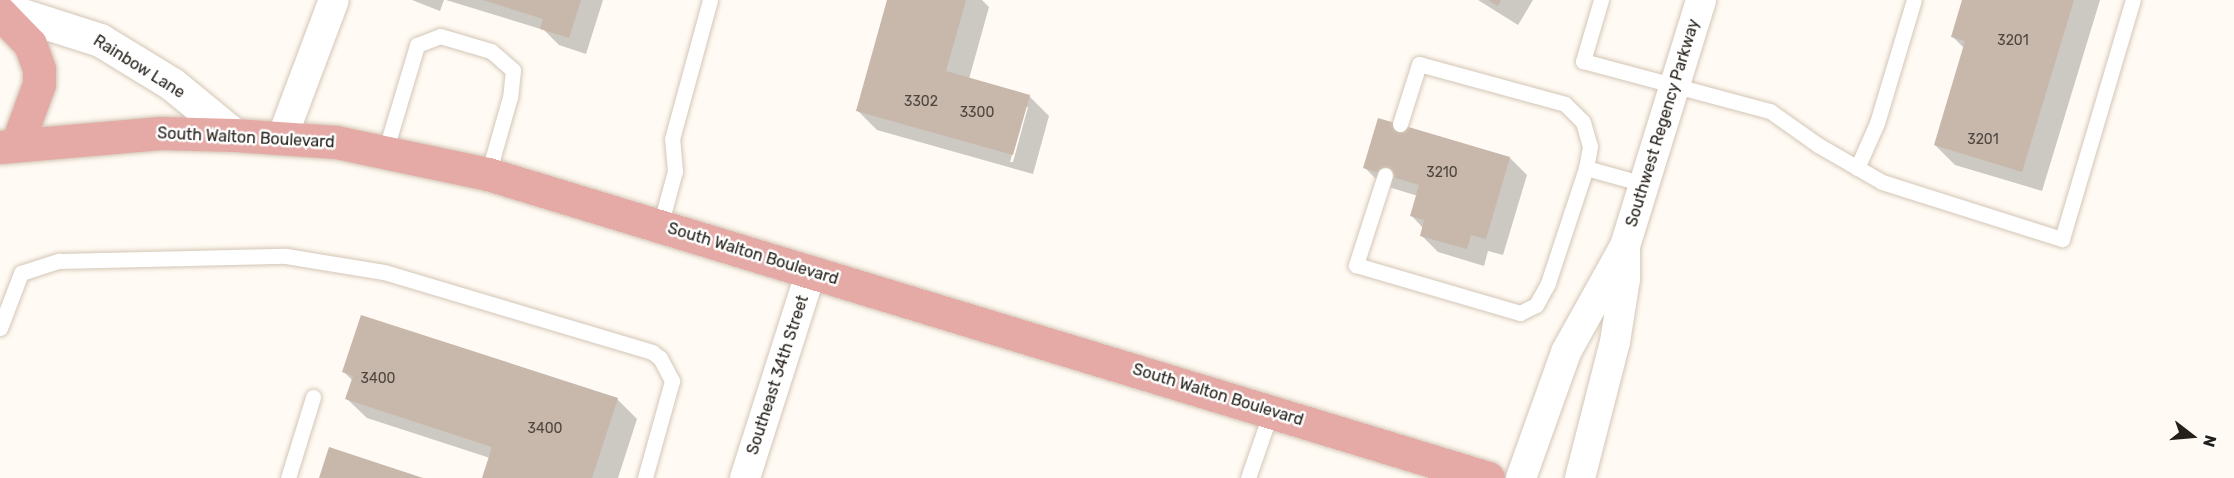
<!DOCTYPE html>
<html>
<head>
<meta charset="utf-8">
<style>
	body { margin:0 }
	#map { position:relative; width:2234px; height:478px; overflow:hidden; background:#fffaf3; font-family:Rubik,sans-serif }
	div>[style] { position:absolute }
	.shadow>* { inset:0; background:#0003 }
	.building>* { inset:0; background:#c8b7ab }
	.roads { filter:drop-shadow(0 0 2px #d3c6b6) drop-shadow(0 0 2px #d3c6b6) }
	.service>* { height:15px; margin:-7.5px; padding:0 7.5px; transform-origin:7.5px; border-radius:7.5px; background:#fff }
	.minor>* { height:30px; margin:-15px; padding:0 15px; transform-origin:15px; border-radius:15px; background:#fff }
	.tertiary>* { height:33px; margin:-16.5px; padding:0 16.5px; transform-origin:16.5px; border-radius:16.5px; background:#fff }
	.primary>* { height:33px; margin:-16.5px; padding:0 16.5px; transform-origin:16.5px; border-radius:16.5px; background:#e5aaa5 }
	span { translate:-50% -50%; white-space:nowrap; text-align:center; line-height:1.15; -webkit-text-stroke:5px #fff; paint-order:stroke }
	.number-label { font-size:14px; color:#4e463e }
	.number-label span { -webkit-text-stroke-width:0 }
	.street-label { font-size:16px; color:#25201a }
	.north { position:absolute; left:2162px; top:406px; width:60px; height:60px; -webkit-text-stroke:4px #fff; paint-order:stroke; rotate:106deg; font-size:16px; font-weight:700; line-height:24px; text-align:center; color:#25201a }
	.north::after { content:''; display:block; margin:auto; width:21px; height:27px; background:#25201a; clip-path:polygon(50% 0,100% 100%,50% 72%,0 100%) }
</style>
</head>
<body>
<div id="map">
	<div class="shadow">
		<div style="clip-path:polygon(412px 0,444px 0,440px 11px)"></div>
		<div style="clip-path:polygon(446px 0,603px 0,586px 54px,559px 45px,544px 30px)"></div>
		<div style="clip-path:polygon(evenodd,889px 0,982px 0,989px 7px,969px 79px,1029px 96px,1049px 116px,1033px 174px,877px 130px,857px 110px,889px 0,1025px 107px,1028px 107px,1013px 162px,1010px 162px,1025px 107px)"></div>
		<div style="clip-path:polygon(1478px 0,1533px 0,1518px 25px)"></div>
		<div style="clip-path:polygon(1964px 0,2100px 0,2042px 191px,1955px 165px,1935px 145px,1964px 48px,1953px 37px)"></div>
		<div style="clip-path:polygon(1510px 158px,1527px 175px,1503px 255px,1488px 251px,1484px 266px,1438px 252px,1421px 235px,1423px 228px,1412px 216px,1418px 196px,1382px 185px,1365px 168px)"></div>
		<div style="clip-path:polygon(344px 372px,617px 399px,637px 419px,618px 478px,483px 478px,490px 458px,367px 418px,347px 399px,353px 381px)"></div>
	</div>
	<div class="building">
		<div style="clip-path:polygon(483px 0,581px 0,569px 38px,540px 29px,543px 19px)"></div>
		<div style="clip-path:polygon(887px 0,966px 0,946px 71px,1030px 95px,1013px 155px,856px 111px)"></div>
		<div style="clip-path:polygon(1488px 0,1501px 0,1498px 6px)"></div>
		<div style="clip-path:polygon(1962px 0,2074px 0,2022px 172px,1934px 145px,1965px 41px,1951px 37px)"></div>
		<div style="clip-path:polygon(1378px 118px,1510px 157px,1486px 239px,1471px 235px,1467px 249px,1420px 236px,1424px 220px,1410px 216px,1419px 185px,1363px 168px)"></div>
		<div style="clip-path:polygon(361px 315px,618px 398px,592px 478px,482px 478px,492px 447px,345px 399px,353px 376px,342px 372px)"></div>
		<div style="clip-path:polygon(329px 447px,423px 478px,319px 478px)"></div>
	</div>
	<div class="roads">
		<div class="service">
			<div style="left:1601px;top:0;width:64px;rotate:106.4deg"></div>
			<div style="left:1583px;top:61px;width:194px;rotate:15deg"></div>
			<div style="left:1770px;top:111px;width:59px;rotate:35.3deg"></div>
			<div style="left:1818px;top:145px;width:74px;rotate:30deg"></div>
			<div style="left:1882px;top:182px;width:189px;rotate:17.6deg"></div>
			<div style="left:2062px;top:239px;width:249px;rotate:-73.5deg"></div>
			<div style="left:1400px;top:124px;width:63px;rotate:-72.4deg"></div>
			<div style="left:1419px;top:64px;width:151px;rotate:15.3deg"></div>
			<div style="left:1565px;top:104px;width:25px;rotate:45deg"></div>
			<div style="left:1583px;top:122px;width:25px;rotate:74deg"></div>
			<div style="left:1590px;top:146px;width:22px;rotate:100deg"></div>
			<div style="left:385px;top:152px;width:112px;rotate:-73.3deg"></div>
			<div style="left:417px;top:45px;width:25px;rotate:-21deg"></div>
			<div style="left:440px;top:36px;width:53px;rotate:16.4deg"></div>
			<div style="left:491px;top:51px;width:29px;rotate:41deg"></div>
			<div style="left:513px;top:70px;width:27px;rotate:96deg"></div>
			<div style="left:510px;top:97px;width:80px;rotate:105.9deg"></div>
			<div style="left:1857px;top:168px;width:49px;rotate:-66deg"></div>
			<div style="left:1877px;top:123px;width:128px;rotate:-73.3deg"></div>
			<div style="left:1385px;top:175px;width:95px;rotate:107.9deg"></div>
			<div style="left:1356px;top:265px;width:171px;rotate:16.3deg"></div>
			<div style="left:1520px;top:313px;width:18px;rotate:-27deg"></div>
			<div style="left:1536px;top:305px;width:25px;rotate:-61deg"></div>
			<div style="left:1548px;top:283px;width:121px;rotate:-71.7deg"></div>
			<div style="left:1586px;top:168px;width:60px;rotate:15.4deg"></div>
			<div style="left:660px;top:226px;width:57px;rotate:-74.7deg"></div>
			<div style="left:675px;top:171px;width:32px;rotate:-95deg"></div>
			<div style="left:672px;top:139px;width:144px;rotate:-74.7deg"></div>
			<div style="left:0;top:328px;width:59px;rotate:-69.1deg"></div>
			<div style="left:21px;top:273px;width:40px;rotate:-18deg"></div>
			<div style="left:59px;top:261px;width:227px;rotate:-1.3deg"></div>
			<div style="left:286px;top:256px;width:99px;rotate:9.3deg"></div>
			<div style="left:384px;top:272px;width:280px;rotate:16.6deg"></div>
			<div style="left:652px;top:352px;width:10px;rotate:37deg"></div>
			<div style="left:660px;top:358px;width:26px;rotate:62deg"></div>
			<div style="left:672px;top:381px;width:101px;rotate:105.6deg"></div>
			<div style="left:288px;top:478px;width:85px;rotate:-72.8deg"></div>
			<div style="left:1248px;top:478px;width:70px;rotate:-70.8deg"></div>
		</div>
		<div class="minor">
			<div style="left:282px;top:138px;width:147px;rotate:-69.4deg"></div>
			<div style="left:745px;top:478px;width:217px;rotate:-72.3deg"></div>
			<div style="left:1521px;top:478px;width:134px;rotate:-70.3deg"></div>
			<div style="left:1566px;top:352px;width:121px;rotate:-60.9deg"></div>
			<div style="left:1625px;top:246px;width:257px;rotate:-72.8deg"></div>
			<div style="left:1580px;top:478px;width:140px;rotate:-75.6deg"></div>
			<div style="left:1615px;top:342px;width:64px;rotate:-81deg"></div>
			<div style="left:1625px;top:279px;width:30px;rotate:-90deg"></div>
		</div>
		<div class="tertiary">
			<div style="left:0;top:8px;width:105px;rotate:17.7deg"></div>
			<div style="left:100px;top:40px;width:84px;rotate:31.4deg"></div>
			<div style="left:172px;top:84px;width:80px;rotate:39.4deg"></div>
		</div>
		<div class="primary">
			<div style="left:0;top:13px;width:43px;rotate:45.9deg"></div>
			<div style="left:30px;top:44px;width:27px;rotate:70deg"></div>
			<div style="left:39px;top:69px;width:15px;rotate:90deg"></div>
			<div style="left:39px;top:84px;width:64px;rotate:110.1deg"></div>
			<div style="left:0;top:147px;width:161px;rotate:-5deg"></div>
			<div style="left:160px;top:133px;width:74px;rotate:1.5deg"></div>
			<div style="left:234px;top:135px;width:102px;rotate:3.9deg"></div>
			<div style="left:336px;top:142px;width:155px;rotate:11.9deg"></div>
			<div style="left:488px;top:174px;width:1045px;rotate:16.91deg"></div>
		</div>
	</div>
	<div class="number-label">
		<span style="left:2013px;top:41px">3201</span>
		<span style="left:921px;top:102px">3302</span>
		<span style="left:977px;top:113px">3300</span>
		<span style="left:1983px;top:140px">3201</span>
		<span style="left:1442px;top:173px">3210</span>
		<span style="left:378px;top:379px">3400</span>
		<span style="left:545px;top:429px">3400</span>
	</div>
	<div class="street-label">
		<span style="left:139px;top:67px;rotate:32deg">Rainbow Lane</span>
		<span style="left:1663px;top:123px;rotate:-73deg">Southwest Regency Parkway</span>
		<span style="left:246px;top:138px;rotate:3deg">South Walton Boulevard</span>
		<span style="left:753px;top:254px;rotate:17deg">South Walton Boulevard</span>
		<span style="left:778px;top:375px;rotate:-72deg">Southeast 34th Street</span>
		<span style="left:1218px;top:395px;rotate:17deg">South Walton Boulevard</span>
	</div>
	<div class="north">N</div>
</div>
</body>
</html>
